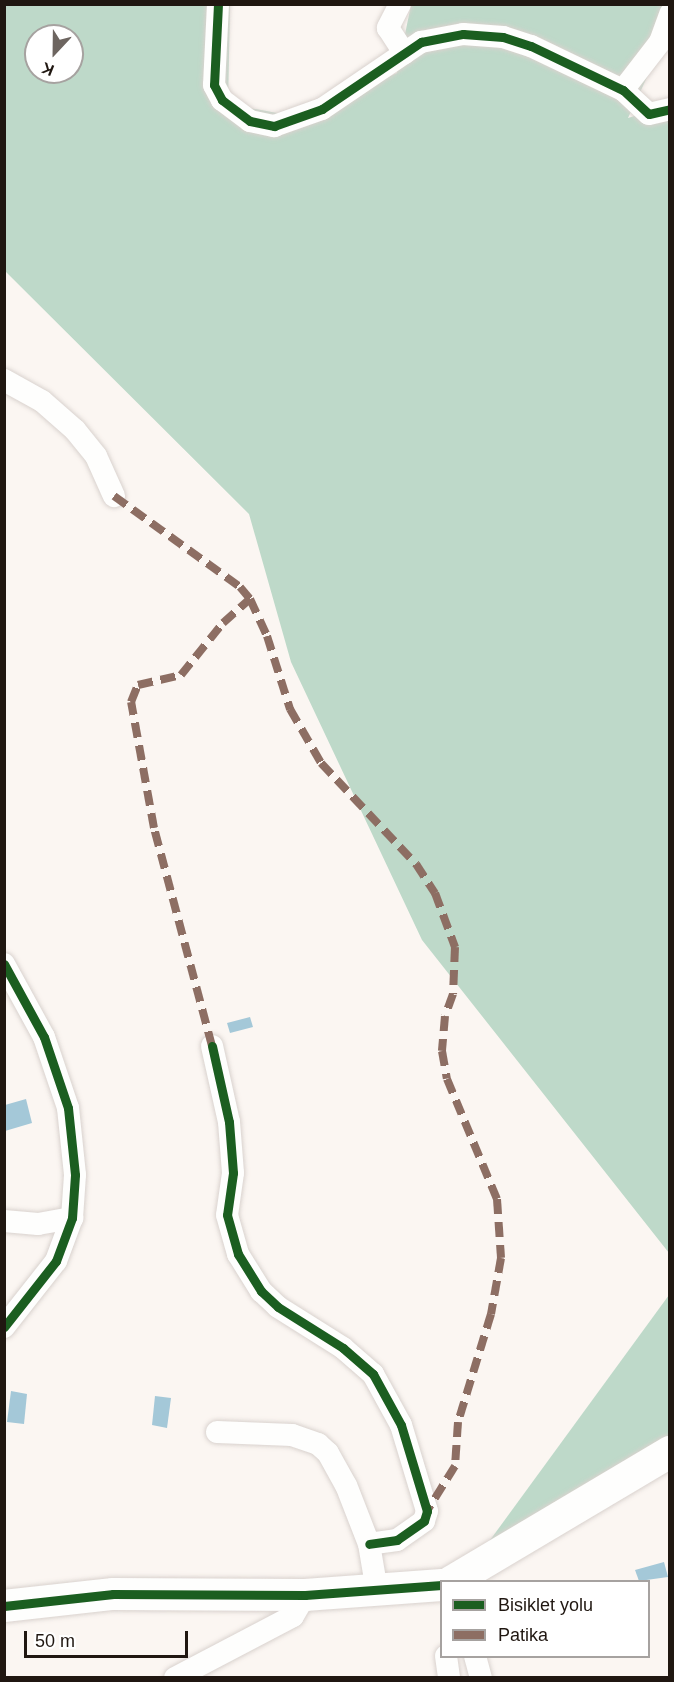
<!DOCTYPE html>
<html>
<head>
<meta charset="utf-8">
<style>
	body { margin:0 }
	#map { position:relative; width:674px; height:1682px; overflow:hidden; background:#fbf6f2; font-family:Arial,sans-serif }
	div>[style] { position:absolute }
	.forest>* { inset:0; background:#bed9c9 }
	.water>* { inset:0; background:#a4c8d8 }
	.roads { filter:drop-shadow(0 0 2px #d9d2ce) drop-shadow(0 0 2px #d9d2ce) }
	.street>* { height:22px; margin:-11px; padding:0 11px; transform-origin:11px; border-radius:11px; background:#fefefd }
	.secondary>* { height:32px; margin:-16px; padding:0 16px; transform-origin:16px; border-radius:16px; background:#fefefd }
	.quiet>* { height:8px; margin-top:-4px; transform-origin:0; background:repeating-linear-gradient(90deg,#8d6e63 0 15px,transparent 0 23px) }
	.cycleway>* { height:9px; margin:-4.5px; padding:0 4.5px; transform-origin:4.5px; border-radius:4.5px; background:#1b5e20 }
	span { translate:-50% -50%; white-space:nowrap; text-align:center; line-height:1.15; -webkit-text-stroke:4.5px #fff; paint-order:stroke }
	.frame { position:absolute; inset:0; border:6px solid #201711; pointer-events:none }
	.legend { position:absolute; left:440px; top:1580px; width:210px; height:78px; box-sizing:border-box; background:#fff; border:2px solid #a6a2a0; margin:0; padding:8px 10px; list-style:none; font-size:18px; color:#201711 }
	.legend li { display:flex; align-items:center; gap:12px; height:30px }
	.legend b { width:30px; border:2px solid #a6a2a0 }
	.north { position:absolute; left:24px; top:24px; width:60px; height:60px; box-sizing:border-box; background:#fff; border:2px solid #a6a2a0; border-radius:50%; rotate:202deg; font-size:16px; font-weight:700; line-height:24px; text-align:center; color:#201711 }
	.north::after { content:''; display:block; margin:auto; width:21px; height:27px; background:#6d6560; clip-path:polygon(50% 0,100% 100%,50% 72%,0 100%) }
	.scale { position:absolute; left:24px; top:1631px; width:164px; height:27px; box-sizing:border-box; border:3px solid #201711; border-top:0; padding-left:8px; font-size:18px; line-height:21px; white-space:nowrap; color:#201711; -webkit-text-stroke:4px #fff; paint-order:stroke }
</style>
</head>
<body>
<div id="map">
	<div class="forest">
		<div style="clip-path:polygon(evenodd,4px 5px,230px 5px,228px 104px,299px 117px,397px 73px,411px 5px,669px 5px,669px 30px,628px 118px,669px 105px,669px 1253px,422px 940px,291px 662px,249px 514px,5px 271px,4px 5px,36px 36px,72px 36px,72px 72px,36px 72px,36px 36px)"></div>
		<div style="clip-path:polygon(669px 1295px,669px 1452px,477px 1558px)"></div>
	</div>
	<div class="water">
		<div style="clip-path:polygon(250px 1017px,253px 1027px,230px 1033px,227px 1023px)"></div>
		<div style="clip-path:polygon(26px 1099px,32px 1123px,5px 1131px,5px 1105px)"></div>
		<div style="clip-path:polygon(11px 1391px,27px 1394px,24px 1424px,7px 1422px)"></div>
		<div style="clip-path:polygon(155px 1396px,171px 1398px,167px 1428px,152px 1425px)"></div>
		<div style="clip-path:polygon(664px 1562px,668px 1577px,639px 1581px,635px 1570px)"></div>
	</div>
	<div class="roads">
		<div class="street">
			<div style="left:218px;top:4px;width:81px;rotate:92.8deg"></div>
			<div style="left:214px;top:85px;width:17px;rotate:62deg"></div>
			<div style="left:222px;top:100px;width:35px;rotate:37deg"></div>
			<div style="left:250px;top:121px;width:25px;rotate:12deg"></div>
			<div style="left:274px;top:126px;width:51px;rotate:-19.5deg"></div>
			<div style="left:322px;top:109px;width:120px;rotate:-34.1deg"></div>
			<div style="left:421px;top:42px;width:43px;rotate:-10.8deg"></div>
			<div style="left:463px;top:34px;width:40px;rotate:4.3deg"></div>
			<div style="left:503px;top:37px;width:29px;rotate:18deg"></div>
			<div style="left:531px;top:46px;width:102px;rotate:25.6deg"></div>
			<div style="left:623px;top:90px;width:35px;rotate:43deg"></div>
			<div style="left:649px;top:114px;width:22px;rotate:-13deg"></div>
			<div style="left:400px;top:4px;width:27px;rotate:117deg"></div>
			<div style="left:388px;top:28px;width:30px;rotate:57deg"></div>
			<div style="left:623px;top:90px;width:61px;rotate:-52.4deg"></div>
			<div style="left:660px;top:42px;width:30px;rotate:-70deg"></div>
			<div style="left:4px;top:380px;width:43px;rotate:28.9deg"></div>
			<div style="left:42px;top:401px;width:44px;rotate:41.3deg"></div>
			<div style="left:75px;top:430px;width:33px;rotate:51deg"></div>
			<div style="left:96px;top:456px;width:44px;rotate:65.8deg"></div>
			<div style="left:4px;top:964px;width:83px;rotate:61.3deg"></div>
			<div style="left:44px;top:1037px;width:75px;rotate:71.3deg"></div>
			<div style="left:68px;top:1108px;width:67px;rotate:84deg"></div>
			<div style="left:75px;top:1175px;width:43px;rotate:94deg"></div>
			<div style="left:72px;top:1218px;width:46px;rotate:110.4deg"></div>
			<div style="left:56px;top:1261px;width:84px;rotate:128.2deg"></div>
			<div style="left:212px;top:1046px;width:78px;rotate:77.4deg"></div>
			<div style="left:229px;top:1122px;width:51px;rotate:85.5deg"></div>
			<div style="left:233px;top:1173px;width:42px;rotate:98.1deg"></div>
			<div style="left:227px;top:1215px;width:41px;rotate:74.2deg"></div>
			<div style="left:238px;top:1254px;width:44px;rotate:58.1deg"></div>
			<div style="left:261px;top:1291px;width:23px;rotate:43deg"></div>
			<div style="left:278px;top:1307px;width:77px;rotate:32.2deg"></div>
			<div style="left:343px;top:1348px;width:40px;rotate:41deg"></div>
			<div style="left:373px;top:1374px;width:58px;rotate:61.2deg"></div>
			<div style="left:401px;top:1425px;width:90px;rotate:73.2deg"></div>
			<div style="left:427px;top:1511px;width:10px;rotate:107deg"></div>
			<div style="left:424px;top:1521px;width:33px;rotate:145deg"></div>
			<div style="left:397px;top:1540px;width:28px;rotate:172deg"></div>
			<div style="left:4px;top:1221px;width:34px;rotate:5deg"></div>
			<div style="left:38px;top:1224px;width:35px;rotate:-10deg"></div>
			<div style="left:217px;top:1432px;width:75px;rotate:2.3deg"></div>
			<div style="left:292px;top:1435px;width:28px;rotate:19deg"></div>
			<div style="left:318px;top:1444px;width:13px;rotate:42deg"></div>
			<div style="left:328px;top:1453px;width:37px;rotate:61deg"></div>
			<div style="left:346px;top:1485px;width:63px;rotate:68.7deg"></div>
			<div style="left:369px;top:1544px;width:48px;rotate:80.3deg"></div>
			<div style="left:446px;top:1656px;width:22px;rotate:82deg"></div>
			<div style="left:475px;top:1656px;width:23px;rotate:75deg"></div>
			<div style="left:175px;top:1678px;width:133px;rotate:-27.7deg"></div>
			<div style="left:293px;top:1616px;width:24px;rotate:-60deg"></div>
		</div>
		<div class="secondary">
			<div style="left:451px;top:1582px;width:255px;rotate:-30.7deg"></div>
			<div style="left:4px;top:1606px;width:110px;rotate:-6.3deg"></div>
			<div style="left:113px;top:1594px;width:192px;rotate:0.3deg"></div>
			<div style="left:305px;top:1595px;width:137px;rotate:-4.2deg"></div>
		</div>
	</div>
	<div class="quiet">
		<div style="left:114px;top:496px;width:155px;rotate:35.8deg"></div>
		<div style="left:240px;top:587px;width:16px;rotate:50deg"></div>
		<div style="left:250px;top:599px;width:41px;rotate:65.3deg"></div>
		<div style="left:267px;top:636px;width:77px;rotate:72.5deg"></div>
		<div style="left:290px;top:709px;width:62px;rotate:60.1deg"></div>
		<div style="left:321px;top:763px;width:139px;rotate:46.8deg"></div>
		<div style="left:416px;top:864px;width:35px;rotate:57deg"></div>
		<div style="left:435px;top:893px;width:58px;rotate:69.7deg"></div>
		<div style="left:455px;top:947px;width:47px;rotate:92.4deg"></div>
		<div style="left:453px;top:994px;width:23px;rotate:110deg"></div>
		<div style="left:445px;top:1016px;width:35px;rotate:95deg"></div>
		<div style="left:442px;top:1051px;width:28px;rotate:80deg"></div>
		<div style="left:447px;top:1079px;width:130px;rotate:67.4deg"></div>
		<div style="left:497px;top:1199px;width:59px;rotate:86.1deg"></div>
		<div style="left:501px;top:1258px;width:57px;rotate:100.1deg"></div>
		<div style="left:491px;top:1314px;width:113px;rotate:107deg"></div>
		<div style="left:458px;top:1422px;width:44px;rotate:93.9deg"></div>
		<div style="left:455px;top:1466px;width:53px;rotate:121.9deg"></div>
		<div style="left:212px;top:1046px;width:226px;rotate:-104.9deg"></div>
		<div style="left:154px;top:828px;width:128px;rotate:-100.3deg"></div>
		<div style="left:131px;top:702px;width:18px;rotate:-68deg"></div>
		<div style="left:138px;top:685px;width:44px;rotate:-13.1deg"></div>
		<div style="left:181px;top:675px;width:67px;rotate:-51.1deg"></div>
		<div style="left:223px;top:623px;width:36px;rotate:-42deg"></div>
	</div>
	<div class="cycleway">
		<div style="left:218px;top:4px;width:81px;rotate:92.8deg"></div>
		<div style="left:214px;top:85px;width:17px;rotate:62deg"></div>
		<div style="left:222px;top:100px;width:35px;rotate:37deg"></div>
		<div style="left:250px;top:121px;width:25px;rotate:12deg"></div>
		<div style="left:274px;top:126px;width:51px;rotate:-19.5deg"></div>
		<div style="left:322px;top:109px;width:120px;rotate:-34.1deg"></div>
		<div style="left:421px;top:42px;width:43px;rotate:-10.8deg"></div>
		<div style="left:463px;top:34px;width:40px;rotate:4.3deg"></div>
		<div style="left:503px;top:37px;width:29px;rotate:18deg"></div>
		<div style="left:531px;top:46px;width:102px;rotate:25.6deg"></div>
		<div style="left:623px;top:90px;width:35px;rotate:43deg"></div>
		<div style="left:649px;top:114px;width:22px;rotate:-13deg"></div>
		<div style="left:4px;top:964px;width:83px;rotate:61.3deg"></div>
		<div style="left:44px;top:1037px;width:75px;rotate:71.3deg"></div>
		<div style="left:68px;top:1108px;width:67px;rotate:84deg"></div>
		<div style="left:75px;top:1175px;width:43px;rotate:94deg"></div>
		<div style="left:72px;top:1218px;width:46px;rotate:110.4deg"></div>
		<div style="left:56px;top:1261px;width:84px;rotate:128.2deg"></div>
		<div style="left:212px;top:1046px;width:78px;rotate:77.4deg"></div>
		<div style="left:229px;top:1122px;width:51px;rotate:85.5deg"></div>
		<div style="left:233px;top:1173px;width:42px;rotate:98.1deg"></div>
		<div style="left:227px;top:1215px;width:41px;rotate:74.2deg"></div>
		<div style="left:238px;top:1254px;width:44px;rotate:58.1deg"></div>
		<div style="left:261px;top:1291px;width:23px;rotate:43deg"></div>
		<div style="left:278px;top:1307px;width:77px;rotate:32.2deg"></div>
		<div style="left:343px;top:1348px;width:40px;rotate:41deg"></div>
		<div style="left:373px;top:1374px;width:58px;rotate:61.2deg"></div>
		<div style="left:401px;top:1425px;width:90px;rotate:73.2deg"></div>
		<div style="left:427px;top:1511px;width:10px;rotate:107deg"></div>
		<div style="left:424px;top:1521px;width:33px;rotate:145deg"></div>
		<div style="left:397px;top:1540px;width:28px;rotate:172deg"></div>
		<div style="left:4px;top:1606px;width:110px;rotate:-6.3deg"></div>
		<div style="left:113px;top:1594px;width:192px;rotate:0.3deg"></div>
		<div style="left:305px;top:1595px;width:137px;rotate:-4.2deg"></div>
	</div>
	<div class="frame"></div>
	<ul class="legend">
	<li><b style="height:8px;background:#1b5e20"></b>Bisiklet yolu</li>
	<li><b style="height:8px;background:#8d6e63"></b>Patika</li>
	</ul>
	<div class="north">K</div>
	<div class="scale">50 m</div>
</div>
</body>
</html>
